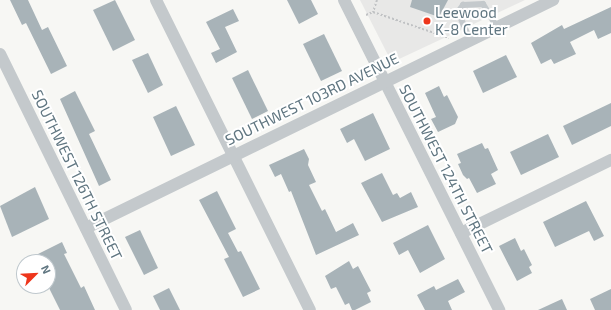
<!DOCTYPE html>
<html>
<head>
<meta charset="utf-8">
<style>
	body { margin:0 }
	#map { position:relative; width:611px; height:310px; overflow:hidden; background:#f7f7f4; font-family:"Exo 2",sans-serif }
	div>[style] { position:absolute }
	.built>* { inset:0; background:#e8e8e7 }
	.building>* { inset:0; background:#a8b3b8 }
	.path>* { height:2px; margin-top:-1px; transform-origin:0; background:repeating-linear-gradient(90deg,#c0c2c4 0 2px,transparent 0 4px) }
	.service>* { height:6px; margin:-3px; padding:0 3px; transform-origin:3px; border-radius:3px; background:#c4c9cc }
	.minor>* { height:12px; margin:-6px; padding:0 6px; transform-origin:6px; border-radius:6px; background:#c4c9cc }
	.dots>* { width:11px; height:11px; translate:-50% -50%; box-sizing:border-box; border:2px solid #fff; border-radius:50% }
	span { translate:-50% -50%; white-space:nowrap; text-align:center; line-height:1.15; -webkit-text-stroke:4px #fff; paint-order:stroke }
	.poi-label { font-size:15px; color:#607681 }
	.left { translate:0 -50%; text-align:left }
	.street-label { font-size:15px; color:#607681 }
	.north { position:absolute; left:16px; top:254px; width:40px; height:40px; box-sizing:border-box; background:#fff; border:1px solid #bfc8cd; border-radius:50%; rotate:66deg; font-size:11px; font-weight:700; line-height:16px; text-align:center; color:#607681 }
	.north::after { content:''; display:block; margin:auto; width:14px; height:18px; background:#ee361c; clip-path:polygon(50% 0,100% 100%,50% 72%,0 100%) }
</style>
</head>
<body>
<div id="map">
	<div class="built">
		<div style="clip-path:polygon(360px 0,525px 0,397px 60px,388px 55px)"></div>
	</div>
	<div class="building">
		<div style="clip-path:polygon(10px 0,28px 0,42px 30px,48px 27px,67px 66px,51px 74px,26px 23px,22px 25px)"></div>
		<div style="clip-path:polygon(115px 0,135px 40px,113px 51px,93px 10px)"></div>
		<div style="clip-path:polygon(287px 0,311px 0,318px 14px,299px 24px)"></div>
		<div style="clip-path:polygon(412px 0,448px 0,439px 17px,410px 7px)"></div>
		<div style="clip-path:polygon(611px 7px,611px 33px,598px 39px,594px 30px,570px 42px,576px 54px,554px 64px,551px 59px,541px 64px,531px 43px,562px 25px,564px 29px)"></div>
		<div style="clip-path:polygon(233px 9px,239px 21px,225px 27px,237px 52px,216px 63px,211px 53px,220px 49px,206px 22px)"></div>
		<div style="clip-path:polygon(324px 34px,342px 71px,321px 81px,303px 44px)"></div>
		<div style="clip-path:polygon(148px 53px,163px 85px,148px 93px,132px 60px)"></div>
		<div style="clip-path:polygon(506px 55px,517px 77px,483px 93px,473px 71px)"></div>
		<div style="clip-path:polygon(248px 70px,268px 111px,252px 119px,232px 78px)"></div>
		<div style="clip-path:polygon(439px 86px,444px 97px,447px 95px,458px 117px,455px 124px,438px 132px,431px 119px,436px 117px,425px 93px)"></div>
		<div style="clip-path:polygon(75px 91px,95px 131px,89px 134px,111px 180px,99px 186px,60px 99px)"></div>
		<div style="clip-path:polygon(611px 103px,611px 126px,572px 145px,563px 126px)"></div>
		<div style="clip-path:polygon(176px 106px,195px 145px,171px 156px,153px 117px)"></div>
		<div style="clip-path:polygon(373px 113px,390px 149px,365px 161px,354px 139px,347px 143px,340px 129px)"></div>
		<div style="clip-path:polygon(548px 134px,559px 157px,521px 175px,510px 152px)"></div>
		<div style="clip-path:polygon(482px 143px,485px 149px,488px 148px,498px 170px,491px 174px,496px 184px,477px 193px,469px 178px,467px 179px,463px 175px,458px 164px,461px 163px,457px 154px)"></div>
		<div style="clip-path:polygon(304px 149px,309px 159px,308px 165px,316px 182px,309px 185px,322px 211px,325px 209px,336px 232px,353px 223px,359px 235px,316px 255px,291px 191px,289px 192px,281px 174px,275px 177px,269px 165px)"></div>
		<div style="clip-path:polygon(382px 173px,393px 195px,397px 193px,400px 198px,411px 192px,418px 207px,382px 222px,361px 183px)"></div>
		<div style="clip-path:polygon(35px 187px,49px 219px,12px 237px,0 206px)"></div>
		<div style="clip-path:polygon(217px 191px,236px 229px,228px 233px,238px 252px,241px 251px,260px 289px,243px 297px,224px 259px,229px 257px,199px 200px)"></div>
		<div style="clip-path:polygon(586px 201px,604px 236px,594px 241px,589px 231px,555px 247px,543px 222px)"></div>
		<div style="clip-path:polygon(428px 225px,445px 259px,420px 273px,408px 250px,399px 255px,393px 243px)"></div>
		<div style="clip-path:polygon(140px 230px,158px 268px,144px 275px,125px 237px)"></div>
		<div style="clip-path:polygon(515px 238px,521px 251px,524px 249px,532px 265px,529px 267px,532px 273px,517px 281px,499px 246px)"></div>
		<div style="clip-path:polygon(62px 242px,67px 253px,64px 254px,81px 288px,84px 286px,95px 310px,60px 310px,48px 286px,48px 262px,39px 262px,36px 255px)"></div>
		<div style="clip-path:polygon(349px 261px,353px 269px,358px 266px,371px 291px,367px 293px,371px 302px,355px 310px,352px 310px,349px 303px,345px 305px,336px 287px,331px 289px,325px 276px)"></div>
		<div style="clip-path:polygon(458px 279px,465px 292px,448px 301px,452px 310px,425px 310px,417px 295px,434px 286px,436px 290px)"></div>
		<div style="clip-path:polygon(169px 288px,180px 310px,160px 310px,153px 296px)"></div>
		<div style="clip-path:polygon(611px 289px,611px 310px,595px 310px,590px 299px)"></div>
		<div style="clip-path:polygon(562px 299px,567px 310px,538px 310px)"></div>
	</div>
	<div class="path">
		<div style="left:377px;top:0;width:13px;rotate:108deg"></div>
		<div style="left:373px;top:12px;width:80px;rotate:18.9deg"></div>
		<div style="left:366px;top:15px;width:8px;rotate:-23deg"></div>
	</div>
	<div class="service">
		<div style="left:470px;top:40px;width:30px;rotate:-113deg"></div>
		<div style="left:458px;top:12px;width:9px;rotate:-54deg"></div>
		<div style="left:463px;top:5px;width:20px;rotate:-3deg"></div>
		<div style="left:483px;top:4px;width:27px;rotate:59deg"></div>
	</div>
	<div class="minor">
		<div style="left:156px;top:0;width:346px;rotate:63.6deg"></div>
		<div style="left:344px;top:0;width:347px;rotate:63.4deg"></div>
		<div style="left:0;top:54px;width:285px;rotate:63.8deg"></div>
		<div style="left:86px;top:228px;width:520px;rotate:-26.02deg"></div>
		<div style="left:461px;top:233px;width:167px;rotate:-26deg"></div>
	</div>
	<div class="dots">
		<div style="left:427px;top:21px;background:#ee361c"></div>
	</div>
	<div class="poi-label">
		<span class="left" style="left:435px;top:21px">Leewood<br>K-8 Center</span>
	</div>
	<div class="street-label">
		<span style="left:312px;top:99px;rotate:-26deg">SOUTHWEST 103RD AVENUE</span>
		<span style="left:446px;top:169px;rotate:63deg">SOUTHWEST 124TH STREET</span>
		<span style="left:77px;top:175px;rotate:64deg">SOUTHWEST 126TH STREET</span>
	</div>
	<div class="north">N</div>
</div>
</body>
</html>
